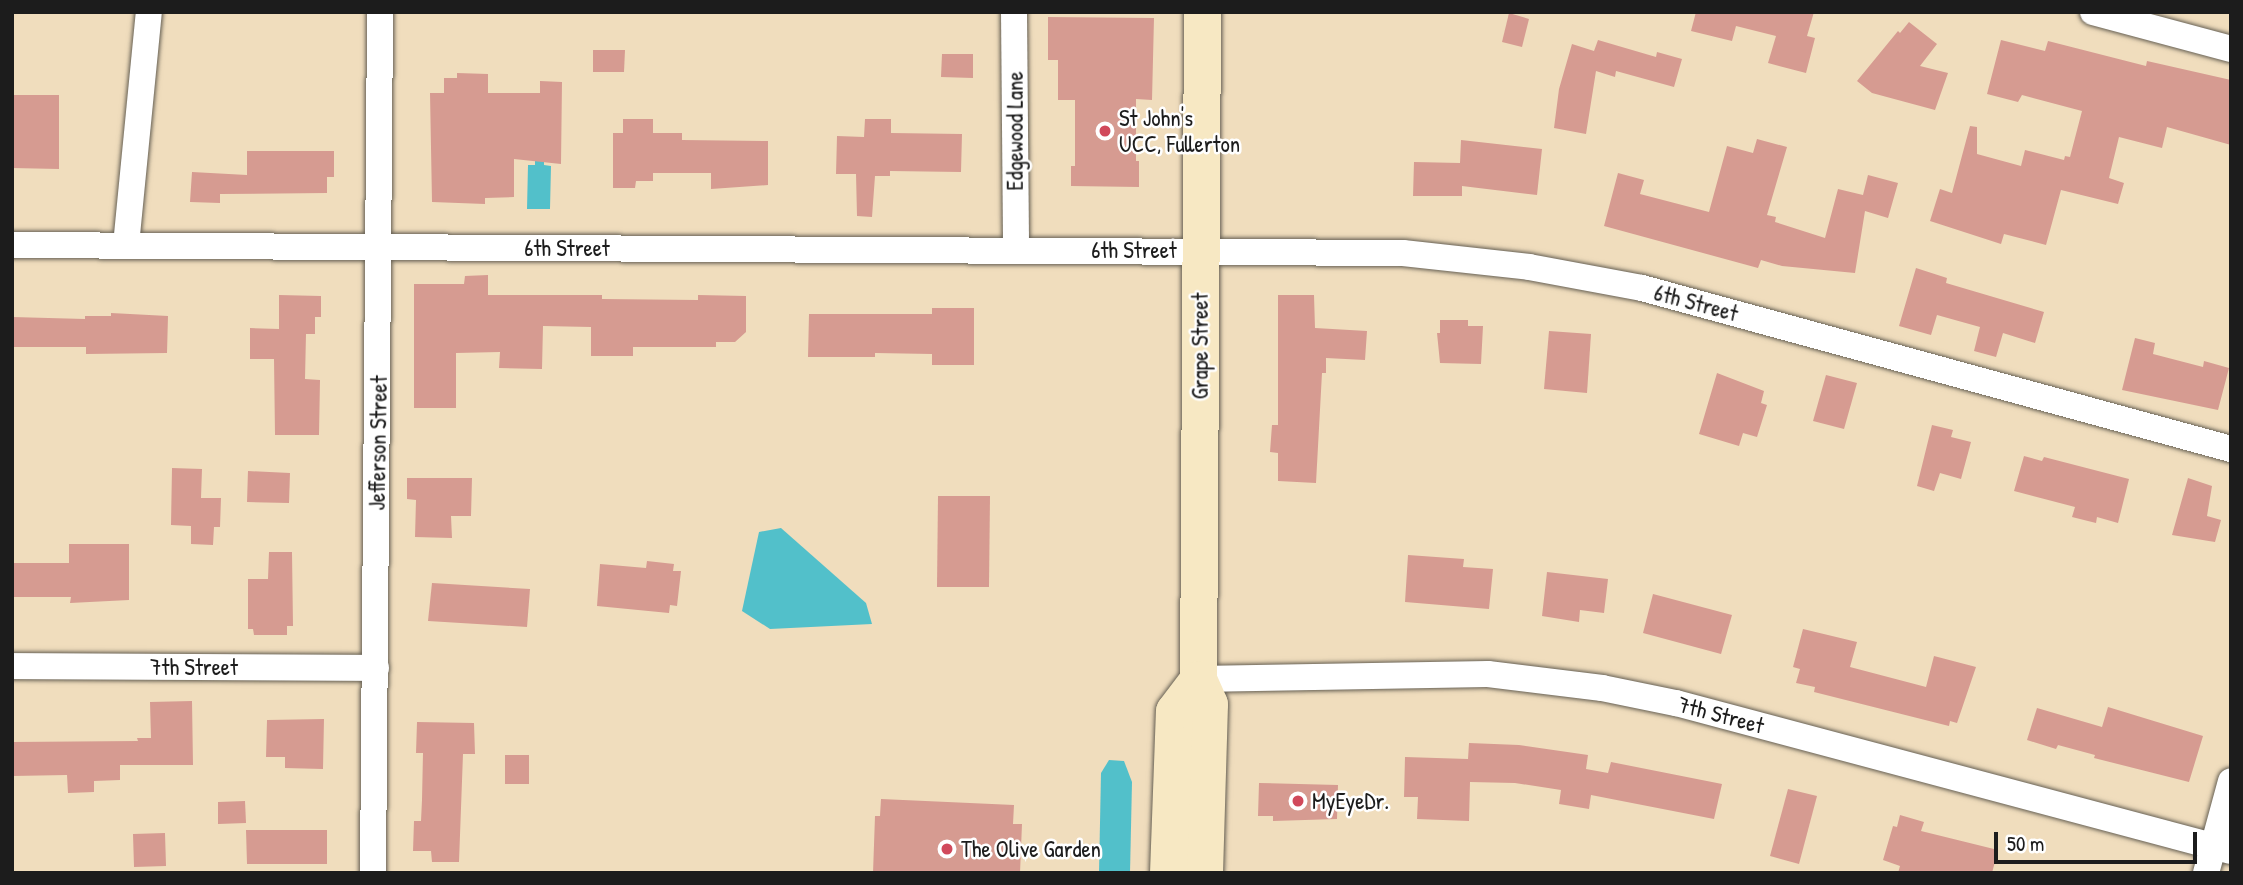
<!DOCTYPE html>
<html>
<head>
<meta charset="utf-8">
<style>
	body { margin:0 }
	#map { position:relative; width:2243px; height:885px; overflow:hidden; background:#f0ddbd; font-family:"Patrick Hand",sans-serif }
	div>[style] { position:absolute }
	.water>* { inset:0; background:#52c0ca }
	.building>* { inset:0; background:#d69b91 }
	.roads { filter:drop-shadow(0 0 2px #666054) drop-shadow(0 0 2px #666054) }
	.street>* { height:26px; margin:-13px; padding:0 13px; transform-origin:13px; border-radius:13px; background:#fff }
	.secondary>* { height:37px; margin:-18.5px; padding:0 18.5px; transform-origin:18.5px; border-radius:18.5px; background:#f7e8c3 }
	.dots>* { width:19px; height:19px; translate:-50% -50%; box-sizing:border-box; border:4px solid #fff; border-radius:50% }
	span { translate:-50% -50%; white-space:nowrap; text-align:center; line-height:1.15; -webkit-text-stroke:5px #fff; paint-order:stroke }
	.poi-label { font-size:23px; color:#1c1c1c }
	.left { translate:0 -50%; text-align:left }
	.street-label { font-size:23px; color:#1c1c1c }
	.frame { position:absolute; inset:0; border:14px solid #1c1c1c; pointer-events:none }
	.scale { position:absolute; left:1994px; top:832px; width:203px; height:32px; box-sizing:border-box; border:4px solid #1c1c1c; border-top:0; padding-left:9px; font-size:21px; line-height:24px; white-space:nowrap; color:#1c1c1c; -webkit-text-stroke:5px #fff; paint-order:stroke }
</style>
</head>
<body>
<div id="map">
	<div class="water">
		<div style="clip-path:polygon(535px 161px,544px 161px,544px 165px,551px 166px,550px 209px,527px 209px,528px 165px,535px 165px)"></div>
		<div style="clip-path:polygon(781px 528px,866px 603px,872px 624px,770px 629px,742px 611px,759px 532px)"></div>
		<div style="clip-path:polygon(1109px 760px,1124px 761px,1132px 782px,1130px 873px,1099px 873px,1101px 773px)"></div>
	</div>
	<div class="building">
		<div style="clip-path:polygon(1696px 12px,1814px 12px,1807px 36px,1815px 38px,1806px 73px,1768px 63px,1776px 36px,1736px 26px,1732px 41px,1691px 31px)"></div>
		<div style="clip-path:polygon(1509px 13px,1529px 19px,1522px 47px,1502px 42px)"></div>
		<div style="clip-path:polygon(1048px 17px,1154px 18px,1152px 100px,1136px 99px,1136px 161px,1139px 161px,1139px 187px,1071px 186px,1071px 166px,1075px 166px,1075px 100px,1058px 100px,1058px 60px,1048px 60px)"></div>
		<div style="clip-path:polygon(1909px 22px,1937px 44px,1920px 66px,1948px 73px,1935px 110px,1872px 93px,1857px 81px,1898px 31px,1900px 33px)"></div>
		<div style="clip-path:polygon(1598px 40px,1656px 57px,1657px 52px,1682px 59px,1674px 87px,1616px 71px,1615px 77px,1596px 71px,1586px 134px,1554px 128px,1559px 89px,1572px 44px,1594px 51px)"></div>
		<div style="clip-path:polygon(2001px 40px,2045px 51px,2048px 41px,2146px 66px,2147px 61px,2231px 80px,2231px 145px,2167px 127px,2162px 148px,2119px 137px,2109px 178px,2124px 183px,2118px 204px,2061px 190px,2046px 245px,2004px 234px,2001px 244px,1930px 221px,1940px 189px,1952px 193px,1970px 126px,1977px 127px,1977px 154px,2021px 166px,2025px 150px,2064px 160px,2065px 156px,2070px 157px,2082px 111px,2022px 95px,2018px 102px,1987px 94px)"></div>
		<div style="clip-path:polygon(593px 50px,625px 50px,624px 72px,593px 72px)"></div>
		<div style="clip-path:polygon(942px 54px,973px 54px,973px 78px,941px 77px)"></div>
		<div style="clip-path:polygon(457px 73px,488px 74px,488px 93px,540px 93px,540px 81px,562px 82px,561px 164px,514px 159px,514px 197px,485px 198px,485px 204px,432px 202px,430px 93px,444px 93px,444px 78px,457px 78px)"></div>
		<div style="clip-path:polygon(12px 95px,59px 95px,59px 169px,12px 168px)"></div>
		<div style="clip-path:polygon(623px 119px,653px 119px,653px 133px,682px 133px,682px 140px,768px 141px,768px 185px,711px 189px,711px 173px,653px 173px,653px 181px,636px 181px,635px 188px,613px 188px,613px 133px,623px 133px)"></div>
		<div style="clip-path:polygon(865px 119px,891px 119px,891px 133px,962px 134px,961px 172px,890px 171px,890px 176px,875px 176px,872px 217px,857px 216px,856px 174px,836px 174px,837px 136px,864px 137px)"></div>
		<div style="clip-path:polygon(1757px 139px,1787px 147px,1767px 215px,1776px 217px,1775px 222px,1825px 238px,1838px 189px,1863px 195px,1868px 175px,1898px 183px,1888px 218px,1865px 211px,1855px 273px,1782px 266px,1761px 260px,1758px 268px,1604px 226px,1618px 173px,1644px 180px,1640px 194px,1709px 212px,1727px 146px,1753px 153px)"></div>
		<div style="clip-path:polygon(1461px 140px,1542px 149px,1537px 195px,1462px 186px,1462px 196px,1413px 196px,1414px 162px,1460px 163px)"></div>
		<div style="clip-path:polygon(247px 151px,334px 151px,334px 177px,327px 177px,327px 193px,220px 194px,220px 203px,190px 202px,192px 172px,247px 175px)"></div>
		<div style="clip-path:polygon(1916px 268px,1947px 278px,1946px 283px,2044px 312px,2035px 343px,2003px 333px,1996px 357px,1974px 351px,1980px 327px,1937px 315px,1931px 335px,1899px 326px)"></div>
		<div style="clip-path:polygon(488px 275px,488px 295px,602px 295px,602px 299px,698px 300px,698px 295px,746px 296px,746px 332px,735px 342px,716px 342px,716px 347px,633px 347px,633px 356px,591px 356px,591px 327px,543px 326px,542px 369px,499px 368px,500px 352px,456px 353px,456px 408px,414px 408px,414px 284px,464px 284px,465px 276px)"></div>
		<div style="clip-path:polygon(279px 295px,321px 296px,321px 317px,315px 317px,315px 334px,306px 334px,305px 379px,320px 380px,319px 435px,275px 435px,274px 359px,250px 359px,250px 328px,279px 329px)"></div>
		<div style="clip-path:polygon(1278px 295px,1314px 295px,1315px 328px,1367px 331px,1365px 360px,1326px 358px,1326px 373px,1322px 373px,1316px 483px,1278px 481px,1278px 453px,1270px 452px,1272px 425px,1278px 425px)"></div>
		<div style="clip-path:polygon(932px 308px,974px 308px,974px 365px,932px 365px,932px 354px,875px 353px,875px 357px,808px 357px,809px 314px,932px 314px)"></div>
		<div style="clip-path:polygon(111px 313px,168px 316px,167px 353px,86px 354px,86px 347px,12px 347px,12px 317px,85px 319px,85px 316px,111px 316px)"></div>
		<div style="clip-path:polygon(1440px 320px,1468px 320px,1468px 326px,1483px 326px,1481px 364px,1440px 363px,1437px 333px,1440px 333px)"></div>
		<div style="clip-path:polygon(1549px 331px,1591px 334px,1587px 393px,1544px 389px)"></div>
		<div style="clip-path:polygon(2135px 338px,2155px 343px,2153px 354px,2203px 367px,2204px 361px,2229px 368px,2218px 410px,2122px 390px)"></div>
		<div style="clip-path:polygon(1717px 373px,1764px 391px,1761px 403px,1767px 405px,1757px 437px,1743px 433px,1739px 446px,1699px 434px)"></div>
		<div style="clip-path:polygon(1826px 375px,1857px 383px,1844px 429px,1813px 421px)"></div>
		<div style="clip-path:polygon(1932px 425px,1953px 430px,1951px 437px,1971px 442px,1961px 479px,1940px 473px,1934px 491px,1917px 486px)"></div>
		<div style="clip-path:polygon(2024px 456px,2042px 461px,2044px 457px,2129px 479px,2118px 523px,2097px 517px,2096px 523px,2072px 517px,2075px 507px,2014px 491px)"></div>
		<div style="clip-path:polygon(172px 468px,202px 469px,201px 498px,221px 498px,220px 527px,214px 527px,213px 545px,191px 544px,191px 526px,171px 525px)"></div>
		<div style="clip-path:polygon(248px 471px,290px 473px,289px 503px,247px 502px)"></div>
		<div style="clip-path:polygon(407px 478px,472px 478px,471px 516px,451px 516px,452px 538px,415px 537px,416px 500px,407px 499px)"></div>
		<div style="clip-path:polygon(2188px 478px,2212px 486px,2207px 516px,2221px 520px,2215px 542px,2172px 535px)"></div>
		<div style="clip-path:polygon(938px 496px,990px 496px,989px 587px,937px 587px)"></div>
		<div style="clip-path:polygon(69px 544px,129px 544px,129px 600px,70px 603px,71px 597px,12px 597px,12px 563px,69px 563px)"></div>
		<div style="clip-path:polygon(269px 552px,292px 552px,293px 626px,287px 626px,287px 635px,254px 635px,253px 629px,248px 629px,248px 579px,268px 579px)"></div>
		<div style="clip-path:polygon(1408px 555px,1464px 559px,1463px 567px,1493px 569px,1489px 609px,1405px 602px)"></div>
		<div style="clip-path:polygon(647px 561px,674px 564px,673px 571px,681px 571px,677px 606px,670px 605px,669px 613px,597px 606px,600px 564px,646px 568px)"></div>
		<div style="clip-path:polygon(1547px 572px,1608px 579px,1604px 613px,1580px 610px,1579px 622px,1542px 616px)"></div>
		<div style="clip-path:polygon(432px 583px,530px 589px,527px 627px,428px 621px)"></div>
		<div style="clip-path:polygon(1653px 594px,1732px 615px,1721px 654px,1643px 633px)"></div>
		<div style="clip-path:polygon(1803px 629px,1857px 642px,1850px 667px,1926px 687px,1934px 656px,1976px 667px,1957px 723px,1950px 721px,1949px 726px,1814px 692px,1815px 687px,1796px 683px,1800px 669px,1793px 667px)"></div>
		<div style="clip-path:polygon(192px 701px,193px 765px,120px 765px,120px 780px,94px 781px,94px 792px,68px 793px,67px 775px,12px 776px,12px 742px,138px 741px,137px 738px,151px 738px,150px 702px)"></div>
		<div style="clip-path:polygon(2108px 707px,2203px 736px,2189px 782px,2094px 758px,2095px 755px,2058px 745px,2056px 749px,2027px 740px,2037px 708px,2102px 727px)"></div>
		<div style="clip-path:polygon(324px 719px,323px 769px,285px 768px,285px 757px,266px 757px,267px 720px)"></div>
		<div style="clip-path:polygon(417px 722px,474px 723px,475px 754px,463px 754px,459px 862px,432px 862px,431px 851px,413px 851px,414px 821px,421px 821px,422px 800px,423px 753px,416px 753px)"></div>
		<div style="clip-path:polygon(1469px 743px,1519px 745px,1588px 755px,1586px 769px,1608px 773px,1611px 762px,1722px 784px,1714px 819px,1591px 795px,1589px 809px,1559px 804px,1561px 790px,1515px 783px,1470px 782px,1469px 821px,1417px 819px,1418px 797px,1404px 797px,1405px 757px,1468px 759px)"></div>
		<div style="clip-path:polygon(505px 755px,529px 755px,529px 784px,505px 784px)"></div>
		<div style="clip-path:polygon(1259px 783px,1338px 785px,1337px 819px,1273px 821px,1273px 816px,1258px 816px)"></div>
		<div style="clip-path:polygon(1788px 789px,1817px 796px,1799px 864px,1770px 856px)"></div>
		<div style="clip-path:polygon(881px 799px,1014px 805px,1013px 824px,1022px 824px,1020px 873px,873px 873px,875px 816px,880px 816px)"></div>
		<div style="clip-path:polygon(245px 801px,246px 823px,218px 824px,218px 802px)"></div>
		<div style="clip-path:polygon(1900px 815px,1924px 822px,1921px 831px,1998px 850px,1992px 873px,1898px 873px,1900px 866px,1883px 860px,1893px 826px,1897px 827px)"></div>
		<div style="clip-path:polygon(246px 830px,327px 830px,327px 864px,247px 864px)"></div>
		<div style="clip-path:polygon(165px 833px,166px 866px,134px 867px,133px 834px)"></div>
	</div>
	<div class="roads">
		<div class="street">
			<div style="left:1014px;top:12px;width:238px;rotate:89.5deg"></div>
			<div style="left:2093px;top:12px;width:143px;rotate:15deg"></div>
			<div style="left:12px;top:245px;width:1391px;rotate:0.33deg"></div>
			<div style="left:1403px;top:253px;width:127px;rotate:6.3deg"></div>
			<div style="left:1529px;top:267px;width:115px;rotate:10.5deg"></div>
			<div style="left:1642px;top:288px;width:611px;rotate:15.29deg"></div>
			<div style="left:126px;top:245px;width:234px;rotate:-84.4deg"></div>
			<div style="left:12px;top:666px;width:364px;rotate:0.3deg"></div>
			<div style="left:1198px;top:679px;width:290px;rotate:-1deg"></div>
			<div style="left:1488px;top:674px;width:115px;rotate:7deg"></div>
			<div style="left:1602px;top:688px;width:76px;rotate:11.5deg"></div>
			<div style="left:1676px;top:703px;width:574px;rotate:14.93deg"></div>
			<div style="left:373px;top:873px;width:861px;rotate:-89.53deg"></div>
			<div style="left:2206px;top:873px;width:95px;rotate:-74.8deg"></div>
		</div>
		<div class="secondary">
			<div style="left:1202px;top:12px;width:667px;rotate:90.34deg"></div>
			<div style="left:1198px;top:679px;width:27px;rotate:66deg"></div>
			<div style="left:1209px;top:704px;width:169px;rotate:91.7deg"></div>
			<div style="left:1168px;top:873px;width:162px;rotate:-87.9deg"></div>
			<div style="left:1174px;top:711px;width:40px;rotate:-53deg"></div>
		</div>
	</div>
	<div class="dots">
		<div style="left:1105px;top:131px;background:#d1495b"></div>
		<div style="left:1298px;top:801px;background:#d1495b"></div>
		<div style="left:947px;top:849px;background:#d1495b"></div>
	</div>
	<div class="poi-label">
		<span class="left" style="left:1119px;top:131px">St John's<br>UCC, Fullerton</span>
		<span class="left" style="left:1312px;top:801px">MyEyeDr.</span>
		<span class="left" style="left:961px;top:849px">The Olive Garden</span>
	</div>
	<div class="street-label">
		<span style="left:1015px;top:131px;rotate:-90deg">Edgewood Lane</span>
		<span style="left:567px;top:248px">6th Street</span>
		<span style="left:1134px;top:250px">6th Street</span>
		<span style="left:1696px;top:303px;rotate:15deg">6th Street</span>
		<span style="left:1200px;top:346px;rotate:-90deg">Grape Street</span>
		<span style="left:378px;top:443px;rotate:-89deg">Jefferson Street</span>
		<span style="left:194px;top:667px">7th Street</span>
		<span style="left:1721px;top:715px;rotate:15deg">7th Street</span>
	</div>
	<div class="frame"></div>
	<div class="scale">50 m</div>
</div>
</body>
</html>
